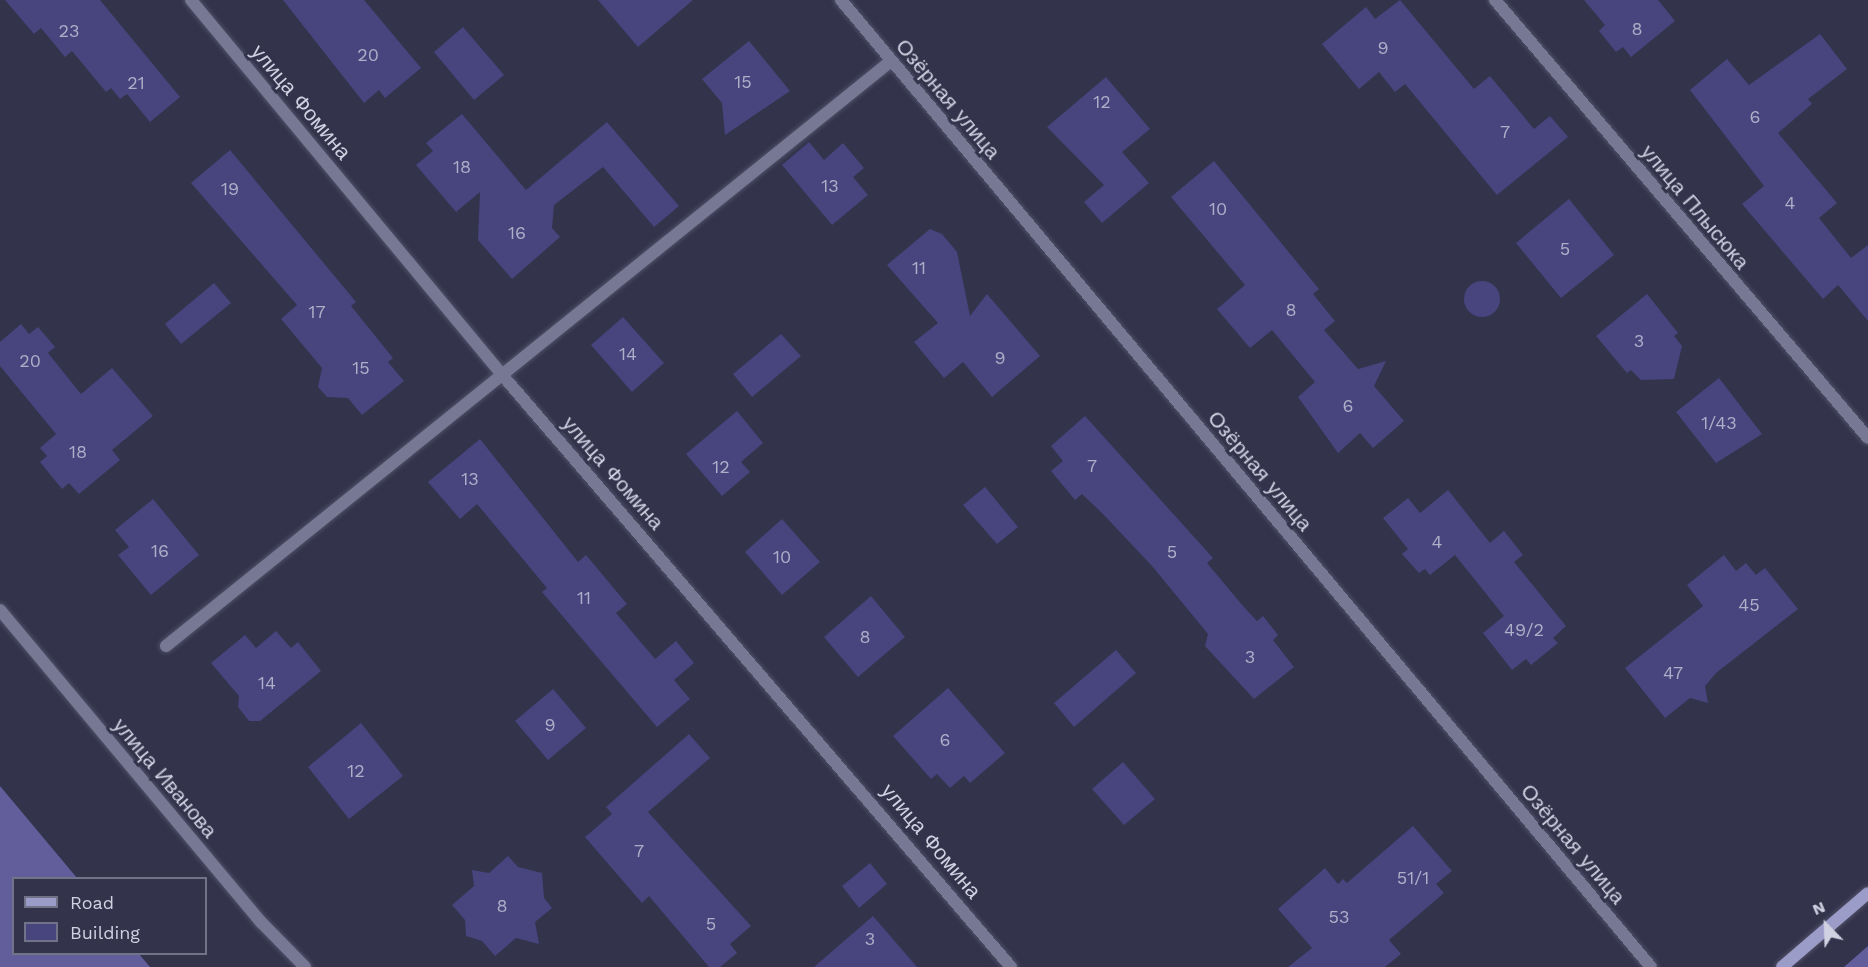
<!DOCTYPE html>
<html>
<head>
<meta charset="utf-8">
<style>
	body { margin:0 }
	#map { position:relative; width:1868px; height:967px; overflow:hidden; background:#33334c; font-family:"Work Sans",sans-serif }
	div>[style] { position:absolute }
	.forest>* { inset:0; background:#615e9b }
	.building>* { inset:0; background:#47447e }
	.round { border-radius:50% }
	.roads { filter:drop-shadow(0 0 2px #4f4f67) drop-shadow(0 0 2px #4f4f67) }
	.lane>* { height:12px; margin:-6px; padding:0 6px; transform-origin:6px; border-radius:6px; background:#777894 }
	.street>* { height:12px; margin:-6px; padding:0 6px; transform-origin:6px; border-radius:6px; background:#777894 }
	.secondary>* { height:12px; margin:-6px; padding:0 6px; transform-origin:6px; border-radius:6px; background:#9c9cc9 }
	span { translate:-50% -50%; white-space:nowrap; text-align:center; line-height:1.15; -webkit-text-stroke:6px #33334c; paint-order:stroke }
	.number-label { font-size:18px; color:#aeaec8 }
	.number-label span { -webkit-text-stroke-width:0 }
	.street-label { font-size:21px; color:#d0d1e1 }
	.legend { position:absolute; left:12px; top:877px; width:195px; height:78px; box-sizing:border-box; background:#33334c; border:2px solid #727288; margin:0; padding:8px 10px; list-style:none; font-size:18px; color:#d0d1e1 }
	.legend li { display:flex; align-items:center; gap:12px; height:30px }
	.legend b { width:30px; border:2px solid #727288 }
	.north { position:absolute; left:1796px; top:895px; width:60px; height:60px; -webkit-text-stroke:4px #33334c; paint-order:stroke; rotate:337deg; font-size:16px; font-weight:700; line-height:24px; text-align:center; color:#d0d1e1 }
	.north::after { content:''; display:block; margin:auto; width:21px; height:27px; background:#d0d1e1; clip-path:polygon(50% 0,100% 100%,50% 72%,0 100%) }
</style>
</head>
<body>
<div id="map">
	<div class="forest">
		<div style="clip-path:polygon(0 786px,77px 878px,14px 878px,14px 954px,139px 954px,150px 967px,0 967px)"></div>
		<div style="clip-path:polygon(1868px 946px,1868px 967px,1844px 967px)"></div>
	</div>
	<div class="building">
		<div style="clip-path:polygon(5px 0,100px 0,180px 97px,150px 122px,127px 94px,120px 99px,111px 88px,106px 92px,72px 51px,65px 57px,41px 28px,34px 34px)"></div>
		<div style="clip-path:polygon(283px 0,364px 0,421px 68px,385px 98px,379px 90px,364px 103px)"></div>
		<div style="clip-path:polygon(598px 0,693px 0,638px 47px)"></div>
		<div style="clip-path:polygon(1400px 0,1474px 89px,1490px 76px,1534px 129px,1550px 116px,1568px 137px,1497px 195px,1405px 84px,1395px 92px,1379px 72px,1359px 89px,1322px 44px,1366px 7px,1375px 19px)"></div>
		<div style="clip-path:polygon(1584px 0,1658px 0,1675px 21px,1631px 57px,1623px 47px,1616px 52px,1599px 31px,1605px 25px)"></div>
		<div style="clip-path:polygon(463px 27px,504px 75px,474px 100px,434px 52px)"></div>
		<div style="clip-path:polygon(1820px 34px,1847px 69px,1808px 99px,1812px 104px,1778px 133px,1837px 203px,1819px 218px,1851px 258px,1868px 245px,1868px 321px,1838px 285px,1823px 299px,1742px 204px,1764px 186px,1690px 90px,1727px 59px,1749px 85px)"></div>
		<div style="clip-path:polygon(749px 41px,790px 91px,725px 135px,722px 103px,702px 79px)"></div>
		<div style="clip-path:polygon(1106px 77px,1150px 129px,1122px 152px,1149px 183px,1102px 223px,1084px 202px,1104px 185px,1047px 127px)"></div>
		<div style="clip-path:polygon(462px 114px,526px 190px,607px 122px,679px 206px,654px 227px,603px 167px,554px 205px,552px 228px,560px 237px,512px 279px,478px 240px,480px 192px,456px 212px,416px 165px,433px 151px,426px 143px)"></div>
		<div style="clip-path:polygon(809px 142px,824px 160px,843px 143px,864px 168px,853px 177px,868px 195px,832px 225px,782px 165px)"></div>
		<div style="clip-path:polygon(230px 150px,356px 302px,351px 306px,393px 358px,388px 362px,404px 381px,362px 415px,348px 398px,327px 397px,318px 387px,322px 368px,281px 319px,297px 305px,191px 183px)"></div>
		<div style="clip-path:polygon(1214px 161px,1319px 289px,1313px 294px,1335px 321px,1324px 330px,1358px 369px,1386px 361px,1374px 386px,1404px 421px,1373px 448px,1360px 433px,1338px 453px,1298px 397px,1315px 382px,1272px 330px,1250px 348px,1217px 309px,1245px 285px,1171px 197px)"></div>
		<div style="clip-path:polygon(1569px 199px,1614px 255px,1561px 298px,1516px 243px)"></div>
		<div style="clip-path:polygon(930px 229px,942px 234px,957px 252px,970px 316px,987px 294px,1040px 356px,992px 397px,963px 362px,944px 378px,914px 342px,938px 323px,887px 265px)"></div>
		<div class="round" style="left:1464px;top:281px;width:36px;height:36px"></div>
		<div style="clip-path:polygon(214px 283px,231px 303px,181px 344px,165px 324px)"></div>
		<div style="clip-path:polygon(1647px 294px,1678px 333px,1674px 336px,1682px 346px,1674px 379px,1641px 380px,1631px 370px,1627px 373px,1596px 336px)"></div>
		<div style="clip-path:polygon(623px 317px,664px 363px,632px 392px,591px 345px)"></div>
		<div style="clip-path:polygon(21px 324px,29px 334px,38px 327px,55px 347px,48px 353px,81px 394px,112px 368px,153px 416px,112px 450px,120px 460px,79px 494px,69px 483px,62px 489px,40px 462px,47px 456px,40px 448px,56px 434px,0 366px,0 342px)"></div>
		<div style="clip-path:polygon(781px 334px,801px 356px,752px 397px,733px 374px)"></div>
		<div style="clip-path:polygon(1719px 378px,1762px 434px,1716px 463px,1676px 412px)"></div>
		<div style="clip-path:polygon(737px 411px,763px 443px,741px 462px,750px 472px,722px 496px,686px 454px)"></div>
		<div style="clip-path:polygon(1085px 416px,1213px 558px,1207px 563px,1243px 606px,1257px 621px,1263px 616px,1278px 635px,1273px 640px,1294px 667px,1254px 699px,1205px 646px,1208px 634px,1152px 566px,1103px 514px,1082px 494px,1075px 500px,1051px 471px,1063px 461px,1051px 446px)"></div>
		<div style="clip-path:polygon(480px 439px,578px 562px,586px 555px,627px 604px,616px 613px,655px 659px,676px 641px,694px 663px,674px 680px,690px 699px,657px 727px,542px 592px,547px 588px,477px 504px,460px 519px,428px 482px)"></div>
		<div style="clip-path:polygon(985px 487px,1018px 527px,997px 544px,963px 505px)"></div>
		<div style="clip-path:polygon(1448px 490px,1490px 543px,1504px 531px,1523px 555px,1514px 562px,1566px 626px,1553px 638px,1558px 643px,1531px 665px,1526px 659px,1512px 670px,1483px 633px,1504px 616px,1455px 555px,1430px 575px,1425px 569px,1419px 573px,1402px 554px,1408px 549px,1383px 518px,1408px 498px,1420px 513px)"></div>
		<div style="clip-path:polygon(153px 499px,199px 555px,151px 595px,118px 555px,129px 547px,115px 530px)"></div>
		<div style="clip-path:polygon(782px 519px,820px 562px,782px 595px,745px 552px)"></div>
		<div style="clip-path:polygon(1724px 555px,1736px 571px,1746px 563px,1756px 575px,1765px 568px,1798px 609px,1716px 673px,1705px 686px,1708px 703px,1690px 698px,1665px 718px,1625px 668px,1703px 606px,1687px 585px)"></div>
		<div style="clip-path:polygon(871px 596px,905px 637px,858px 677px,824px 637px)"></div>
		<div style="clip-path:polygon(276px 631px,291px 648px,298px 642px,321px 671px,260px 721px,249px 721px,238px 707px,239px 696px,211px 663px,245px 635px,256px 648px)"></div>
		<div style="clip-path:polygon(1116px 650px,1136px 673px,1074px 727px,1054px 703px)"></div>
		<div style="clip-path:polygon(948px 688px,1005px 753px,970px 783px,964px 776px,950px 788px,937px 774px,931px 779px,893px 736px)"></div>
		<div style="clip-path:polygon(553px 689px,586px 728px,548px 760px,515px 721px)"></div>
		<div style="clip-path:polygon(361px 723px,403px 776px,349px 819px,308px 767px)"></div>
		<div style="clip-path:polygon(689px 734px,710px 758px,648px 812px,751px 926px,730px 944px,737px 953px,720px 967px,709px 967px,649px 896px,642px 903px,585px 837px,612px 814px,606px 807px)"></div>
		<div style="clip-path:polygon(1123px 762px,1155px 799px,1124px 825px,1092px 789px)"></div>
		<div style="clip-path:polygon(1413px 826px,1452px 871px,1436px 884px,1444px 893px,1389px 940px,1401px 954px,1385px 967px,1288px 967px,1312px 948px,1278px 909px,1325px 868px,1338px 884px,1343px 879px,1347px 883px)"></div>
		<div style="clip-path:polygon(508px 856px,518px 867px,542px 873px,544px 898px,552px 908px,535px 922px,539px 944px,516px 938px,495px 956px,482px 941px,466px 936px,465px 920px,452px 905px,474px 886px,472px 870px,489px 873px)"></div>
		<div style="clip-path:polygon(870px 863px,887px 884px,859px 908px,842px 886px)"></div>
		<div style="clip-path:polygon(873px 916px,917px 967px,814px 967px)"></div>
	</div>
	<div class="roads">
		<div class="lane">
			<div style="left:166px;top:646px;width:932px;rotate:-38.9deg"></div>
		</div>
		<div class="street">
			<div style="left:191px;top:0;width:490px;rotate:50.3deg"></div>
			<div style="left:504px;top:377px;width:778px;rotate:49.33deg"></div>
			<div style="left:841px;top:0;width:1261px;rotate:50.05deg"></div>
			<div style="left:1495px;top:0;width:575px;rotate:49.58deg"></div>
			<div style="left:0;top:610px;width:407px;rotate:50.1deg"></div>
			<div style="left:261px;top:922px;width:63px;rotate:45.6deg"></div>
		</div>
		<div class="secondary">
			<div style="left:1782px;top:967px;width:113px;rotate:-40.7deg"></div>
		</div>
	</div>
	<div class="number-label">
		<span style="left:1637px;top:29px">8</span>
		<span style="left:69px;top:31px">23</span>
		<span style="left:1383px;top:48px">9</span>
		<span style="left:368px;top:55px">20</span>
		<span style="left:743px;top:82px">15</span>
		<span style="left:136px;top:83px">21</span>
		<span style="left:1102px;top:102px">12</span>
		<span style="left:1755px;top:117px">6</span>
		<span style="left:1505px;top:132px">7</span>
		<span style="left:462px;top:167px">18</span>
		<span style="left:830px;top:186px">13</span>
		<span style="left:230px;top:189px">19</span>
		<span style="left:1790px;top:203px">4</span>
		<span style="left:1218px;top:209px">10</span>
		<span style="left:517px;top:233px">16</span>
		<span style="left:1565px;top:249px">5</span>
		<span style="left:919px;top:268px">11</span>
		<span style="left:1291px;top:310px">8</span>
		<span style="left:317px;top:312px">17</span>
		<span style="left:1639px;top:341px">3</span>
		<span style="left:628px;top:354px">14</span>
		<span style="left:1000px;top:358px">9</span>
		<span style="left:30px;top:361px">20</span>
		<span style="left:361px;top:368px">15</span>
		<span style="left:1348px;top:406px">6</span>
		<span style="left:1719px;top:423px">1/43</span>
		<span style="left:78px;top:452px">18</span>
		<span style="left:1092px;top:466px">7</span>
		<span style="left:721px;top:467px">12</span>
		<span style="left:470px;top:479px">13</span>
		<span style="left:1437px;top:542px">4</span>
		<span style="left:160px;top:551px">16</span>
		<span style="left:1172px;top:552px">5</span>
		<span style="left:782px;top:557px">10</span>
		<span style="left:584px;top:598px">11</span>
		<span style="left:1749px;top:605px">45</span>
		<span style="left:1524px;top:630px">49/2</span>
		<span style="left:865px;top:637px">8</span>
		<span style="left:1250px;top:657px">3</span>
		<span style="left:1673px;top:673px">47</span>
		<span style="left:267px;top:683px">14</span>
		<span style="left:550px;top:725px">9</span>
		<span style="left:945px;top:740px">6</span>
		<span style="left:356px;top:771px">12</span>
		<span style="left:639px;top:851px">7</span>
		<span style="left:1413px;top:878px">51/1</span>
		<span style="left:502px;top:906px">8</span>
		<span style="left:1339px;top:917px">53</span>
		<span style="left:711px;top:924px">5</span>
		<span style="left:870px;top:939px">3</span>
	</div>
	<div class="street-label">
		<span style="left:948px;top:99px;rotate:50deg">Озёрная улица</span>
		<span style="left:301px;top:102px;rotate:50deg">улица Фомина</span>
		<span style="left:1695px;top:207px;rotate:50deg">улица Плысюка</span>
		<span style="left:1260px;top:471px;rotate:50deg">Озёрная улица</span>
		<span style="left:613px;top:473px;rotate:49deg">улица Фомина</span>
		<span style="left:165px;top:778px;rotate:50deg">улица Иванова</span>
		<span style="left:931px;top:841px;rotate:50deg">улица Фомина</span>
		<span style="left:1573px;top:844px;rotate:50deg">Озёрная улица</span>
	</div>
	<ul class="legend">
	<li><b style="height:8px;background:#9c9cc9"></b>Road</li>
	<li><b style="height:16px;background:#47447e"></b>Building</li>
	</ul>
	<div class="north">N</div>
</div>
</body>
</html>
